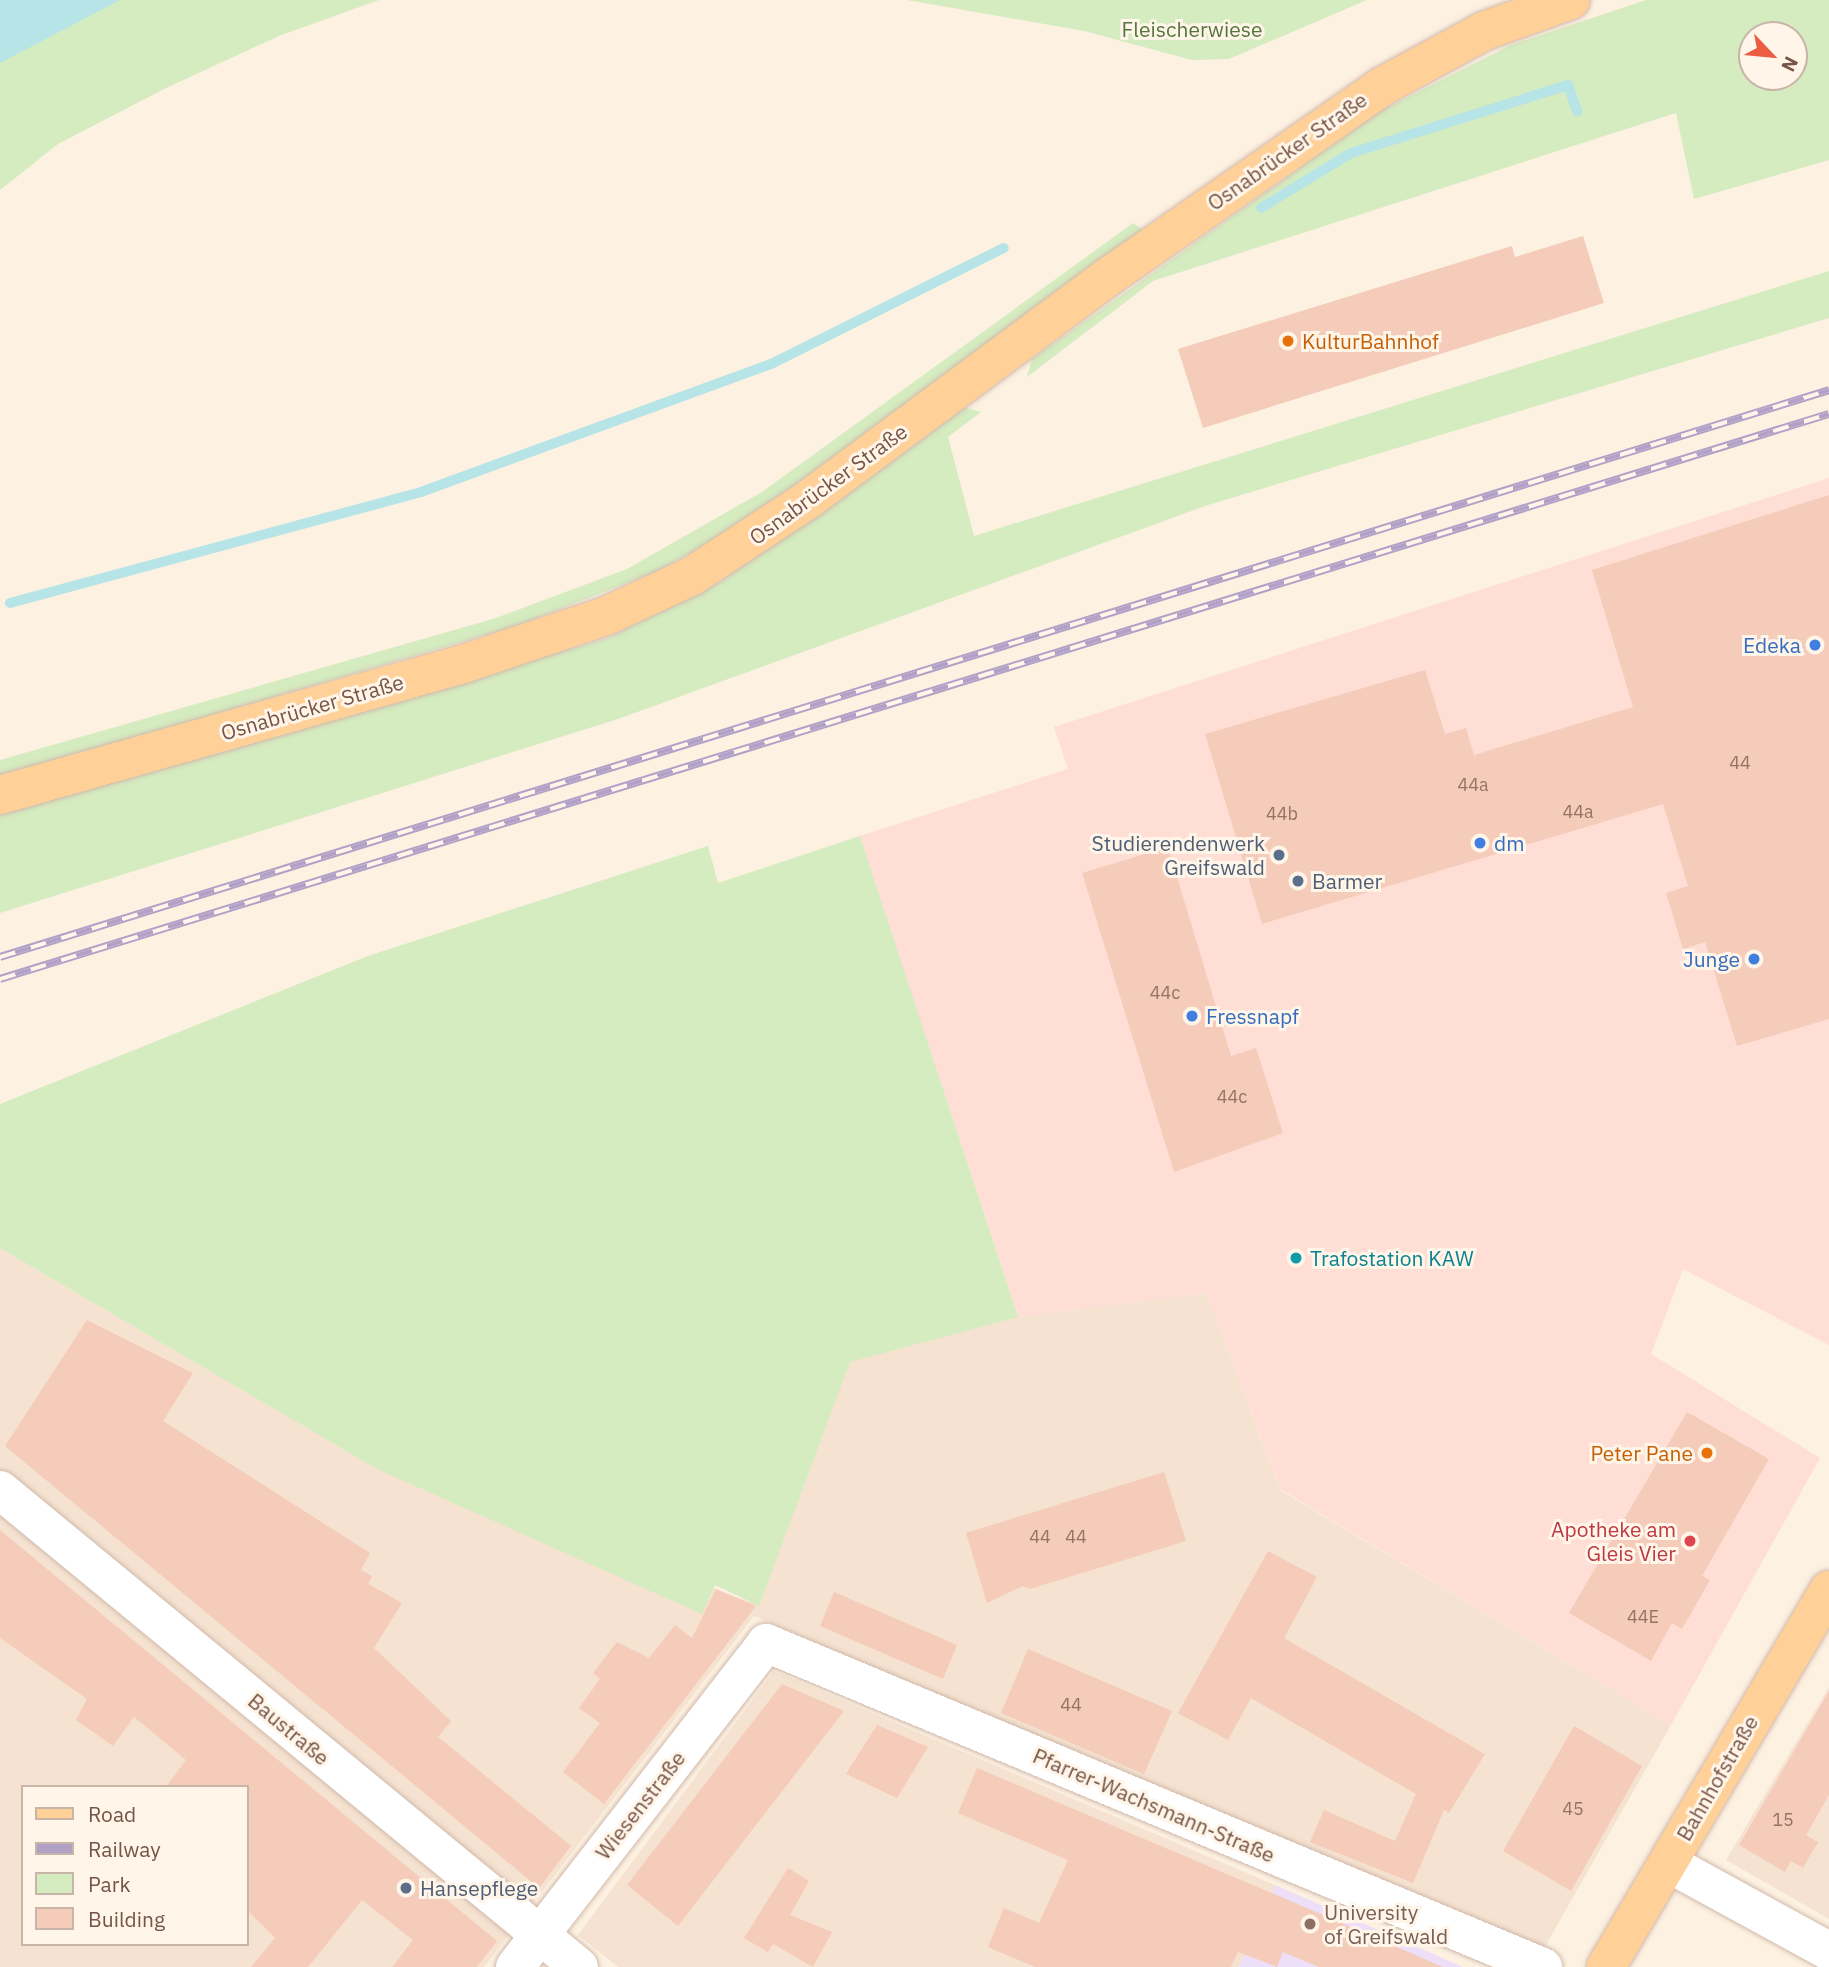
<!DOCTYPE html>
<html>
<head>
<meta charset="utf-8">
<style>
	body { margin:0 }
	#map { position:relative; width:1829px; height:1967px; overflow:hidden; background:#fdf1e2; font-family:"IBM Plex Sans",sans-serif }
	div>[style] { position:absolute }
	.residential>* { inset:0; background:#f5e2d0 }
	.commercial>* { inset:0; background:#feded5 }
	.education>* { inset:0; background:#eedff9 }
	.green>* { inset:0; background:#d5ebc0 }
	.water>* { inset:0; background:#b6e4e7 }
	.stream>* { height:10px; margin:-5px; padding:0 5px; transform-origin:5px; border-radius:5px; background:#b6e4e7 }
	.building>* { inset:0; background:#f4ccb9 }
	.roads { filter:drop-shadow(0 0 2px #d1b9ab) drop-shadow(0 0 2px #d1b9ab) }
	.minor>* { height:38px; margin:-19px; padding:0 19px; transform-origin:19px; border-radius:19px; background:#fff }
	.major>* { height:38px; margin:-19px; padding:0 19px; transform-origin:19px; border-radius:19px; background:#ffd098 }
	.rail>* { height:8px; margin-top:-4px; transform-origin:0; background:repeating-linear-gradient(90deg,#fff5e9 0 16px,#b2a1c7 0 32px); box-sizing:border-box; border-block:2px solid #b2a1c7 }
	.dots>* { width:19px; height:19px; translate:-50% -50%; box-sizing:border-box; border:4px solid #fff5e9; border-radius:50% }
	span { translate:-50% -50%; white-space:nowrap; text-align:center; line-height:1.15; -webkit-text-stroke:6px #fff5e9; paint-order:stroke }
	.number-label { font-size:18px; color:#967264 }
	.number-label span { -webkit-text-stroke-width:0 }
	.park-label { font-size:21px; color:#52763c }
	.street-label { font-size:21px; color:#765447 }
	.food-label { font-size:21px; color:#c56008 }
	.left { translate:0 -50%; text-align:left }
	.right { translate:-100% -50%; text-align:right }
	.shop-label { font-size:21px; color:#366cbe }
	.service-label { font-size:21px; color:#4e5e75 }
	.culture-label { font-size:21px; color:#0d838f }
	.health-label { font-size:21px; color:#be3a42 }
	.education-label { font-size:21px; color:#785e54 }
	.legend { position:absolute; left:21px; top:1785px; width:228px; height:161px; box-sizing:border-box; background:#fff5e9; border:2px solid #c8b5a8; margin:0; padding:9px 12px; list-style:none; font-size:21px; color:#765447 }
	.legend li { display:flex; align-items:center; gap:14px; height:35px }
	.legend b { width:35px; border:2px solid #c8b5a8 }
	.north { position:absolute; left:1738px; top:21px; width:70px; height:70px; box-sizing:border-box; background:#fff5e9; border:2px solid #c8b5a8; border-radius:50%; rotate:116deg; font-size:19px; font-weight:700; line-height:28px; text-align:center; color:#765447 }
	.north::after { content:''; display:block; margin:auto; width:24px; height:32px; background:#ed5b42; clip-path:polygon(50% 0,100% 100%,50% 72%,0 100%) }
</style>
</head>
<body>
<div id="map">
	<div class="residential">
		<div style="clip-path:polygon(evenodd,0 1248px,375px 1468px,759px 1605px,850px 1361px,1018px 1317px,1207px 1293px,1280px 1490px,1671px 1725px,1543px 1950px,754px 1616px,484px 1967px,0 1967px,0 1248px,23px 1787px,247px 1787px,247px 1944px,23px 1944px,23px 1787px)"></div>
		<div style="clip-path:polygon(774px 1671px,1275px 1885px,1239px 1967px,618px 1967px,578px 1935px)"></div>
		<div style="clip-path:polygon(1829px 1687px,1829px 1919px,1726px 1860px)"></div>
	</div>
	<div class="commercial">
		<div style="clip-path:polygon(1829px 478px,1829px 1345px,1683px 1269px,1651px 1354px,1820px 1458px,1671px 1725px,1280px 1489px,1207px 1293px,1018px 1317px,860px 836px,1068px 769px,1054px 727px)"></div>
	</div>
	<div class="education">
		<div style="clip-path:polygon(1275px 1885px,1463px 1967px,1239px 1967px)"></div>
	</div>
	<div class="green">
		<div style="clip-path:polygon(0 0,379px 0,279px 36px,164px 89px,58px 144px,0 190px)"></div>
		<div style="clip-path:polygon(907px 0,1367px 0,1229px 59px,1192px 60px,1084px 31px)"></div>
		<div style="clip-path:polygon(evenodd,1646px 0,1829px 0,1829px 160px,1694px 199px,1676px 113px,1153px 281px,1027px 377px,1032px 359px,1380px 111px,1511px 45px,1646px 0,1752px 35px,1794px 35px,1794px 77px,1752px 77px,1752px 35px)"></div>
		<div style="clip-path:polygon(1133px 223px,1146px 232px,942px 382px,736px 528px,656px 572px,516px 626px,0 777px,0 760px,493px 619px,627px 569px,762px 492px)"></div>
		<div style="clip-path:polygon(1829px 271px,1829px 318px,1208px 505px,618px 719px,0 913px,0 813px,605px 639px,720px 582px,962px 407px,981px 412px,948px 437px,974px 536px)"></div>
		<div style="clip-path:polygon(860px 836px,1018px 1317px,850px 1362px,759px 1606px,715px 1585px,702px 1614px,375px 1468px,0 1248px,0 1104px,368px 956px,708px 846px,718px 883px)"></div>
	</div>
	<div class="water">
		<div style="clip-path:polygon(0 0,120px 0,0 63px)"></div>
	</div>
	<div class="stream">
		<div style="left:1261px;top:208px;width:105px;rotate:-31.4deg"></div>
		<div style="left:1351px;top:153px;width:227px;rotate:-17.4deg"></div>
		<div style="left:1568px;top:85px;width:28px;rotate:71deg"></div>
		<div style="left:10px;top:603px;width:426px;rotate:-15.1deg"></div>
		<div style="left:421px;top:492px;width:373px;rotate:-20.1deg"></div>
		<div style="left:771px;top:364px;width:260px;rotate:-26.5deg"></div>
	</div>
	<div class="building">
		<div style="clip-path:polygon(1583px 236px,1604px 303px,1203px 428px,1178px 349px,1512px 246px,1515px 257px)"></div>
		<div style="clip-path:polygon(1829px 495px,1829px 1019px,1737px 1046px,1705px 942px,1683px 949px,1666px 893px,1688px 886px,1663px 804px,1262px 924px,1205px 734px,1425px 670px,1445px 734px,1466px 728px,1474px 755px,1633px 707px,1592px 570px)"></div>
		<div style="clip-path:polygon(1168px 847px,1231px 1056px,1256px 1048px,1283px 1133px,1174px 1172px,1082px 873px)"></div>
		<div style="clip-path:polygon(87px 1320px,193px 1373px,163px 1421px,370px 1553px,361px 1570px,372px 1576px,368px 1584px,402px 1603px,374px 1648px,451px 1721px,438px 1737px,571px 1846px,539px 1888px,5px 1446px)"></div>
		<div style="clip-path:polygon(1687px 1412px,1769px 1459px,1702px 1576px,1710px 1580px,1682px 1629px,1672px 1623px,1651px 1661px,1569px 1613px)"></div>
		<div style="clip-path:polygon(1164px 1472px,1186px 1541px,1030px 1589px,1023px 1586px,987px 1603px,966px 1533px)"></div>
		<div style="clip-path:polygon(0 1530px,497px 1941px,477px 1967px,392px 1967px,413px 1940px,362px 1900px,308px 1967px,251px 1967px,275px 1938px,247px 1910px,247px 1787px,166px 1787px,186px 1760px,134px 1717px,113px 1746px,76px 1720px,87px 1699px,0 1638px)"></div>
		<div style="clip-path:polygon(1268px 1551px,1317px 1577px,1284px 1638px,1485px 1754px,1449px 1813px,1444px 1810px,1413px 1883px,1310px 1842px,1324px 1810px,1395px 1841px,1416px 1794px,1251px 1698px,1228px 1740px,1178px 1713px)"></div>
		<div style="clip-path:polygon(716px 1589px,756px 1606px,604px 1804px,563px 1772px,600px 1723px,579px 1708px,600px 1679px,593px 1673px,617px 1642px,649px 1658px,675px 1625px,692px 1638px)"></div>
		<div style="clip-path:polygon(834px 1592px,957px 1645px,943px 1679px,820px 1626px)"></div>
		<div style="clip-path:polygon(1028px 1649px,1172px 1711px,1144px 1774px,1001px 1713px)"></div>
		<div style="clip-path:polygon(782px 1684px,844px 1711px,678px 1926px,627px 1885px)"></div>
		<div style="clip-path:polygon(1829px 1691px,1829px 1795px,1806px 1835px,1818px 1842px,1803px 1868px,1791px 1861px,1785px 1872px,1739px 1845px)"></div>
		<div style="clip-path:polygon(877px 1725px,928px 1747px,897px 1798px,846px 1774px)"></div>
		<div style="clip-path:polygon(1574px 1726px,1642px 1766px,1571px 1891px,1503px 1851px)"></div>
		<div style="clip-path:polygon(977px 1768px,1321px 1914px,1443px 1967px,1319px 1967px,1283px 1952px,1277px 1967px,1238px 1952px,1231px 1967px,1035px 1967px,988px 1947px,1004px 1908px,1039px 1923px,1068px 1860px,958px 1813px)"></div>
		<div style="clip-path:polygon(788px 1868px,809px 1881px,790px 1915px,832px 1932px,813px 1967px,773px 1944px,768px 1952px,744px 1938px)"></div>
	</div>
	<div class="roads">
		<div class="minor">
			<div style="left:0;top:1490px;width:750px;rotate:39.48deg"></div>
			<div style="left:1668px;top:1863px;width:183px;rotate:28.7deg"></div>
			<div style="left:515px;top:1967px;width:410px;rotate:-52.2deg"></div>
			<div style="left:766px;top:1643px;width:842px;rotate:22.64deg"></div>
		</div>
		<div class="major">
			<div style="left:0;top:795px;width:475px;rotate:-15.8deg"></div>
			<div style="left:457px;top:666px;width:157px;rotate:-18.6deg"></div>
			<div style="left:606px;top:616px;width:95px;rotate:-24.9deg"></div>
			<div style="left:692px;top:576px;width:140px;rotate:-33.3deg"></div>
			<div style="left:809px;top:499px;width:372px;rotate:-36.6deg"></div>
			<div style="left:1108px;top:277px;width:333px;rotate:-34.8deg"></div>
			<div style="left:1381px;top:87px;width:117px;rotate:-28.5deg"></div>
			<div style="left:1484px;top:31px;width:92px;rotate:-19.6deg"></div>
			<div style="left:1606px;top:1967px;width:438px;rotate:-59.4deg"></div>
		</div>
	</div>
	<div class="rail">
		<div style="left:0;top:957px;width:1915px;rotate:-17.22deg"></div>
		<div style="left:0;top:979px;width:1914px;rotate:-17.17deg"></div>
	</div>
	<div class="dots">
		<div style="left:1288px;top:341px;background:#e8710a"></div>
		<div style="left:1815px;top:645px;background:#3f7fe0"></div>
		<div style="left:1480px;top:843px;background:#3f7fe0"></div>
		<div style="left:1279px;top:855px;background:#5c6f8a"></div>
		<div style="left:1298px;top:881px;background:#5c6f8a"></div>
		<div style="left:1754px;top:959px;background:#3f7fe0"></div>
		<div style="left:1192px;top:1016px;background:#3f7fe0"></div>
		<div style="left:1296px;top:1258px;background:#0f9aa8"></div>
		<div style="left:1707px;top:1453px;background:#e8710a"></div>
		<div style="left:1690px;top:1541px;background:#e0444e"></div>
		<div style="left:406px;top:1888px;background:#5c6f8a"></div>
		<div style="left:1310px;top:1924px;background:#8d6e63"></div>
	</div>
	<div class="number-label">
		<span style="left:1740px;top:763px">44</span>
		<span style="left:1473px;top:785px">44a</span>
		<span style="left:1578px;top:812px">44a</span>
		<span style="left:1282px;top:814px">44b</span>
		<span style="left:1165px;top:993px">44c</span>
		<span style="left:1232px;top:1097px">44c</span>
		<span style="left:1040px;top:1537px">44</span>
		<span style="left:1076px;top:1537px">44</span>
		<span style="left:1643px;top:1617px">44E</span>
		<span style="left:1071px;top:1705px">44</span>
		<span style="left:1573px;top:1809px">45</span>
		<span style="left:1783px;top:1820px">15</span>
	</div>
	<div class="park-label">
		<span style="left:1192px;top:29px">Fleischerwiese</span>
	</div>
	<div class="street-label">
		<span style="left:1287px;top:151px;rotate:-35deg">Osnabrücker Straße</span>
		<span style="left:828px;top:484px;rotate:-36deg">Osnabrücker Straße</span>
		<span style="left:312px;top:707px;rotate:-16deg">Osnabrücker Straße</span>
		<span style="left:289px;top:1729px;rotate:40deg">Baustraße</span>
		<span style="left:1717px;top:1778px;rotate:-60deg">Bahnhofstraße</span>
		<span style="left:640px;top:1805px;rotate:-52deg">Wiesenstraße</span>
		<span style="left:1154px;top:1805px;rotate:23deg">Pfarrer-Wachsmann-Straße</span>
	</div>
	<div class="food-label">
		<span class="left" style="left:1302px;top:341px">KulturBahnhof</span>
		<span class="right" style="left:1693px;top:1453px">Peter Pane</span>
	</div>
	<div class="shop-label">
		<span class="right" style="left:1801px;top:645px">Edeka</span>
		<span class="left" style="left:1494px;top:843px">dm</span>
		<span class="right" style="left:1740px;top:959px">Junge</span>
		<span class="left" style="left:1206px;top:1016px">Fressnapf</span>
	</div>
	<div class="service-label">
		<span class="right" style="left:1265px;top:855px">Studierendenwerk<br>Greifswald</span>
		<span class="left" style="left:1312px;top:881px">Barmer</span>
		<span class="left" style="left:420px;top:1888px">Hansepflege</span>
	</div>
	<div class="culture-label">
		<span class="left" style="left:1310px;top:1258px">Trafostation KAW</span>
	</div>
	<div class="health-label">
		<span class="right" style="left:1676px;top:1541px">Apotheke am<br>Gleis Vier</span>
	</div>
	<div class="education-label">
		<span class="left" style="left:1324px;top:1924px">University<br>of Greifswald</span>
	</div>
	<ul class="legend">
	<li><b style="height:9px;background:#ffd098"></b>Road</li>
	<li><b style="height:9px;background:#b2a1c7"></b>Railway</li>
	<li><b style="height:19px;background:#d5ebc0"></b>Park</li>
	<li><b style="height:19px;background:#f4ccb9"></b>Building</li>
	</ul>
	<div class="north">N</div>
</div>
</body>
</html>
